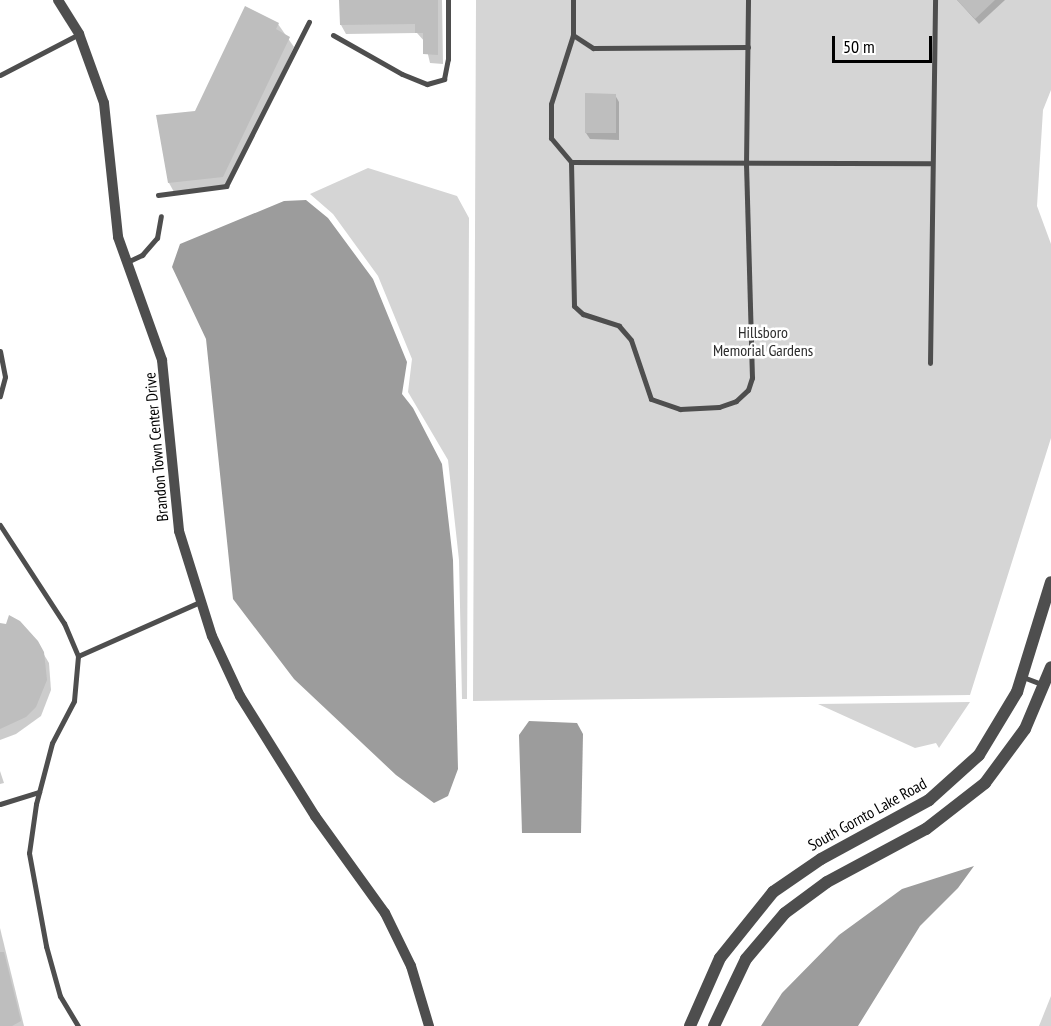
<!DOCTYPE html>
<html>
<head>
<meta charset="utf-8">
<style>
	body { margin:0 }
	#map { position:relative; width:1051px; height:1026px; overflow:hidden; background:#fff; font-family:"PT Sans Narrow",sans-serif }
	div>[style] { position:absolute }
	.green>* { inset:0; background:#d5d5d5 }
	.water>* { inset:0; background:#9c9c9c }
	.shadow>* { inset:0; background:#0003 }
	.building>* { inset:0; background:#bebebe }
	.service>* { height:5px; margin:-2.5px; padding:0 2.5px; transform-origin:2.5px; border-radius:2.5px; background:#4e4e4e }
	.minor>* { height:10px; margin:-5px; padding:0 5px; transform-origin:5px; border-radius:5px; background:#4e4e4e }
	.tertiary>* { height:12px; margin:-6px; padding:0 6px; transform-origin:6px; border-radius:6px; background:#4e4e4e }
	span { translate:-50% -50%; white-space:nowrap; text-align:center; line-height:1.15; -webkit-text-stroke:5px #fff; paint-order:stroke }
	.park-label { font-size:16px; color:#2c2c2c }
	.street-label { font-size:16px; color:#000 }
	.scale { position:absolute; left:832px; top:36px; width:100px; height:27px; box-sizing:border-box; border:3px solid #000; border-top:0; padding-left:8px; font-size:18px; line-height:21px; white-space:nowrap; color:#000; -webkit-text-stroke:4px #fff; paint-order:stroke }
</style>
</head>
<body>
<div id="map">
	<div class="green">
		<div style="clip-path:polygon(476px 0,1051px 0,1051px 90px,1043px 110px,1037px 206px,1051px 244px,1051px 438px,970px 695px,473px 701px)"></div>
		<div style="clip-path:polygon(368px 168px,457px 196px,469px 218px,467px 699px,462px 699px,459px 560px,448px 460px,408px 392px,412px 359px,378px 276px,333px 214px,310px 194px)"></div>
		<div style="clip-path:polygon(970px 702px,939px 748px,936px 743px,915px 748px,818px 704px)"></div>
		<div style="clip-path:polygon(1051px 996px,1051px 1026px,1039px 1026px)"></div>
	</div>
	<div class="water">
		<div style="clip-path:polygon(306px 200px,328px 218px,373px 279px,407px 362px,402px 394px,413px 408px,442px 464px,453px 560px,458px 769px,448px 796px,434px 803px,396px 775px,294px 679px,233px 599px,206px 339px,172px 267px,180px 244px,284px 201px)"></div>
		<div style="clip-path:polygon(529px 721px,577px 723px,583px 734px,581px 833px,522px 833px,519px 735px)"></div>
		<div style="clip-path:polygon(974px 866px,958px 888px,920px 926px,858px 1026px,761px 1026px,782px 993px,839px 935px,902px 889px)"></div>
	</div>
	<div class="shadow">
		<div style="clip-path:polygon(341px 0,442px 0,443px 64px,430px 63px,425px 42px,417px 33px,346px 34px,341px 25px)"></div>
		<div style="clip-path:polygon(957px 0,1005px 0,979px 24px)"></div>
		<div style="clip-path:polygon(278px 24px,294px 47px,228px 186px,174px 192px,169px 183px,196px 112px)"></div>
		<div style="clip-path:polygon(615px 95px,619px 102px,619px 140px,590px 139px,586px 133px)"></div>
		<div style="clip-path:polygon(0 624px,43px 653px,49px 663px,51px 690px,41px 716px,16px 734px,0 740px)"></div>
		<div style="clip-path:polygon(0 771px,4px 783px,0 784px)"></div>
		<div style="clip-path:polygon(0 928px,24px 1026px,0 1026px)"></div>
	</div>
	<div class="building">
		<div style="clip-path:polygon(339px 0,438px 0,438px 55px,423px 54px,423px 33px,415px 33px,415px 24px,340px 25px)"></div>
		<div style="clip-path:polygon(957px 0,995px 0,975px 19px)"></div>
		<div style="clip-path:polygon(245px 6px,279px 23px,276px 29px,290px 37px,223px 177px,168px 183px,156px 115px,195px 111px)"></div>
		<div style="clip-path:polygon(585px 93px,616px 94px,616px 133px,585px 133px)"></div>
		<div style="clip-path:polygon(9px 615px,20px 621px,38px 641px,44px 652px,47px 680px,36px 707px,26px 717px,0 729px,0 623px,6px 624px)"></div>
		<div style="clip-path:polygon(0 952px,4px 952px,21px 1021px,12px 1026px,0 1026px)"></div>
	</div>
	<div class="service">
		<div style="left:573px;top:0;width:35px;rotate:90deg"></div>
		<div style="left:573px;top:35px;width:72px;rotate:107.7deg"></div>
		<div style="left:551px;top:104px;width:34px;rotate:90deg"></div>
		<div style="left:551px;top:138px;width:31px;rotate:50deg"></div>
		<div style="left:571px;top:162px;width:359px;rotate:0.2deg"></div>
		<div style="left:333px;top:35px;width:79px;rotate:29.5deg"></div>
		<div style="left:402px;top:74px;width:27px;rotate:22deg"></div>
		<div style="left:427px;top:84px;width:18px;rotate:-16deg"></div>
		<div style="left:444px;top:79px;width:20px;rotate:-79deg"></div>
		<div style="left:448px;top:59px;width:59px;rotate:-90deg"></div>
		<div style="left:573px;top:35px;width:24px;rotate:33deg"></div>
		<div style="left:593px;top:48px;width:155px;rotate:-0.4deg"></div>
		<div style="left:0;top:75px;width:89px;rotate:-27.4deg"></div>
		<div style="left:571px;top:162px;width:144px;rotate:88.8deg"></div>
		<div style="left:574px;top:306px;width:12px;rotate:42deg"></div>
		<div style="left:583px;top:314px;width:38px;rotate:18deg"></div>
		<div style="left:619px;top:326px;width:18px;rotate:49deg"></div>
		<div style="left:631px;top:340px;width:62px;rotate:71.3deg"></div>
		<div style="left:651px;top:399px;width:31px;rotate:19deg"></div>
		<div style="left:680px;top:409px;width:39px;rotate:-3deg"></div>
		<div style="left:719px;top:407px;width:18px;rotate:-19deg"></div>
		<div style="left:736px;top:401px;width:16px;rotate:-43deg"></div>
		<div style="left:748px;top:390px;width:13px;rotate:-72deg"></div>
		<div style="left:752px;top:378px;width:213px;rotate:-91.6deg"></div>
		<div style="left:746px;top:165px;width:165px;rotate:-89.3deg"></div>
		<div style="left:158px;top:195px;width:69px;rotate:-7.5deg"></div>
		<div style="left:226px;top:186px;width:184px;rotate:-63.2deg"></div>
		<div style="left:127px;top:262px;width:17px;rotate:-25deg"></div>
		<div style="left:142px;top:255px;width:23px;rotate:-49deg"></div>
		<div style="left:157px;top:238px;width:22px;rotate:-80deg"></div>
		<div style="left:0;top:351px;width:26px;rotate:79deg"></div>
		<div style="left:5px;top:377px;width:20px;rotate:105deg"></div>
		<div style="left:930px;top:363px;width:363px;rotate:-89.2deg"></div>
		<div style="left:0;top:525px;width:117px;rotate:56.9deg"></div>
		<div style="left:64px;top:623px;width:36px;rotate:67deg"></div>
		<div style="left:78px;top:656px;width:45px;rotate:95.1deg"></div>
		<div style="left:74px;top:701px;width:47px;rotate:117.6deg"></div>
		<div style="left:52px;top:743px;width:63px;rotate:104.7deg"></div>
		<div style="left:36px;top:804px;width:49px;rotate:98.1deg"></div>
		<div style="left:29px;top:853px;width:95px;rotate:79.6deg"></div>
		<div style="left:46px;top:946px;width:52px;rotate:74.4deg"></div>
		<div style="left:60px;top:996px;width:35px;rotate:59deg"></div>
		<div style="left:78px;top:656px;width:136px;rotate:-23.9deg"></div>
		<div style="left:1023px;top:677px;width:22px;rotate:21deg"></div>
		<div style="left:0;top:804px;width:41px;rotate:-17.1deg"></div>
	</div>
	<div class="minor">
		<div style="left:58px;top:0;width:40px;rotate:58deg"></div>
		<div style="left:79px;top:34px;width:73px;rotate:70.1deg"></div>
		<div style="left:104px;top:103px;width:135px;rotate:84deg"></div>
		<div style="left:118px;top:237px;width:131px;rotate:70.3deg"></div>
		<div style="left:162px;top:360px;width:172px;rotate:84.3deg"></div>
		<div style="left:179px;top:531px;width:110px;rotate:72.6deg"></div>
		<div style="left:212px;top:636px;width:66px;rotate:65deg"></div>
		<div style="left:240px;top:696px;width:142px;rotate:58deg"></div>
		<div style="left:315px;top:816px;width:120px;rotate:54.2deg"></div>
		<div style="left:385px;top:913px;width:59px;rotate:63.9deg"></div>
		<div style="left:411px;top:966px;width:63px;rotate:73.3deg"></div>
	</div>
	<div class="tertiary">
		<div style="left:690px;top:1026px;width:74px;rotate:-66.2deg"></div>
		<div style="left:720px;top:958px;width:85px;rotate:-51.2deg"></div>
		<div style="left:773px;top:892px;width:58px;rotate:-34.5deg"></div>
		<div style="left:821px;top:859px;width:123px;rotate:-28.6deg"></div>
		<div style="left:929px;top:800px;width:67px;rotate:-42deg"></div>
		<div style="left:979px;top:755px;width:74px;rotate:-58.9deg"></div>
		<div style="left:1017px;top:692px;width:115px;rotate:-72.8deg"></div>
		<div style="left:714px;top:1026px;width:74px;rotate:-64.5deg"></div>
		<div style="left:746px;top:959px;width:60px;rotate:-49.7deg"></div>
		<div style="left:785px;top:913px;width:52px;rotate:-36.4deg"></div>
		<div style="left:827px;top:882px;width:112px;rotate:-28.2deg"></div>
		<div style="left:926px;top:829px;width:75px;rotate:-37.9deg"></div>
		<div style="left:985px;top:783px;width:67px;rotate:-53.5deg"></div>
		<div style="left:1025px;top:729px;width:67px;rotate:-67.2deg"></div>
	</div>
	<div class="park-label">
		<span style="left:763px;top:341px">Hillsboro<br>Memorial Gardens</span>
	</div>
	<div class="street-label">
		<span style="left:156px;top:447px;rotate:-95deg">Brandon Town Center Drive</span>
		<span style="left:867px;top:814px;rotate:-29deg">South Gornto Lake Road</span>
	</div>
	<div class="scale">50 m</div>
</div>
</body>
</html>
